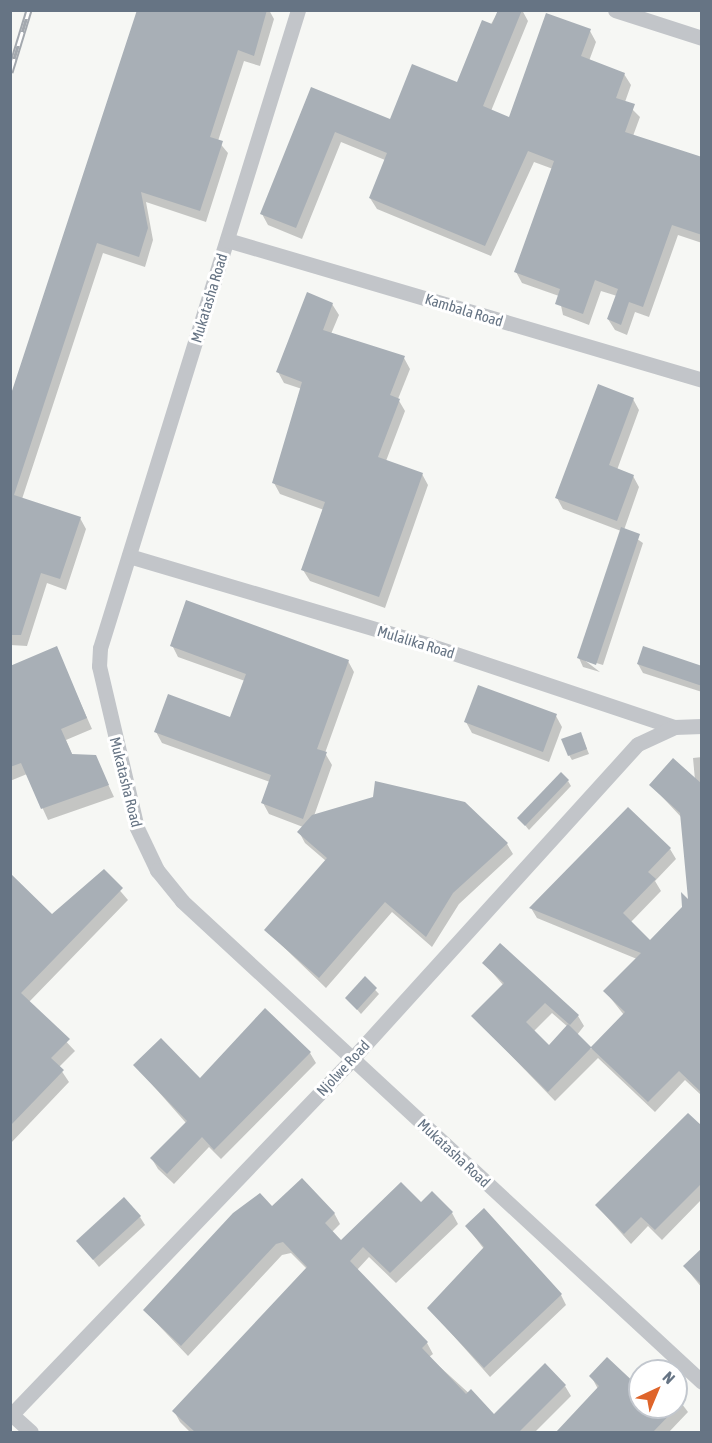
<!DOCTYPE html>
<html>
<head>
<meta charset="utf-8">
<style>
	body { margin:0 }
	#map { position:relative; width:712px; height:1443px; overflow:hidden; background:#f6f7f4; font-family:"Asap Condensed",sans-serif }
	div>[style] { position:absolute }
	.shadow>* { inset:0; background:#0003 }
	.building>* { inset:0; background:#a8afb6 }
	.street>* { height:15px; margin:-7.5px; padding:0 7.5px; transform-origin:7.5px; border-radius:7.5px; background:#c2c5c9 }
	.rail>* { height:7px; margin-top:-3.5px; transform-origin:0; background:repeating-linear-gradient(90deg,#fff 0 14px,#a3a8ae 0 28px); box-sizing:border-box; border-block:2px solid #a3a8ae }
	span { translate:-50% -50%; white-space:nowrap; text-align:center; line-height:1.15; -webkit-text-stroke:6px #fff; paint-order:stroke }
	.street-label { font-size:15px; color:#667484 }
	.frame { position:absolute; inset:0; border:12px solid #667484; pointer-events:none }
	.north { position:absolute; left:628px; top:1359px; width:60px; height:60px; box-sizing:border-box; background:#fff; border:2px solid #c2c7ce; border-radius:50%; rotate:44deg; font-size:16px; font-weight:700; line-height:24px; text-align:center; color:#667484 }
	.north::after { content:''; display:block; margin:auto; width:21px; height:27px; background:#df652b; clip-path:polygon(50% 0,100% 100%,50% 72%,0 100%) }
</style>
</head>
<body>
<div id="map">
	<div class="shadow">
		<div style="clip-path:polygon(139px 10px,269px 10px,274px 19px,260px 66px,244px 61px,218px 141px,228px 153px,206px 222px,146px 202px,153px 240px,145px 267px,103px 253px,22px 499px,80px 518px,86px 529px,66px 590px,47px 583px,27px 646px,10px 645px,10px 404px)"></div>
		<div style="clip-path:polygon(499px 10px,522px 10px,528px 21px,491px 111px,510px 119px,590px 31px,596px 42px,589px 61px,624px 74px,631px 85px,625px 102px,640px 117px,633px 136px,702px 159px,702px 243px,678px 235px,649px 317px,635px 312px,627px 335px,615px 330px,608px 319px,617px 296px,601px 291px,589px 325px,563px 315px,559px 296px,522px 283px,516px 272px,553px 169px,534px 162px,491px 256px,377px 209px,370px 198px,385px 160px,341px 142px,302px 239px,268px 225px,262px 214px,312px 89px,391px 121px,457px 84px)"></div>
		<div style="clip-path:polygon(332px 304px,339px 315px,331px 334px,404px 358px,410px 369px,398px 399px,405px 411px,386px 461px,422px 474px,428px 485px,385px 608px,310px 581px,303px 570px,324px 510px,280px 494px,274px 483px,302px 389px,284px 383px,278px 372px)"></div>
		<div style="clip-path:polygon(633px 399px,639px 410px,617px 470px,633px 476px,639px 487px,624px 530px,643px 543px,603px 665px,583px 659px,600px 672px,583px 667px,579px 658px,621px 531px,563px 509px,557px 498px)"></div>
		<div style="clip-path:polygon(172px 645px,348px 661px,354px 672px,325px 753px,332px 765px,314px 816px,507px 844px,513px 854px,459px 904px,432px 947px,392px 912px,326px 988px,266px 930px,326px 861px,305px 843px,299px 832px,303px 827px,269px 814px,263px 803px,270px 782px,162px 743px,156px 732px,231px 719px,245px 681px,178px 657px)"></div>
		<div style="clip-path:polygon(56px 648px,92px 729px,66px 740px,73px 756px,95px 756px,114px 797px,48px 820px,27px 774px,10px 781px,10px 667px)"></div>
		<div style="clip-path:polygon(638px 664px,702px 667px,702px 692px,643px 673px)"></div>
		<div style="clip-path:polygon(556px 716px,562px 727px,549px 762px,472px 733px,466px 722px)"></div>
		<div style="clip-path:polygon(583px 739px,589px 754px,572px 760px,569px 755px)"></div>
		<div style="clip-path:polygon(evenodd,702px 757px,702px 1096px,685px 1080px,655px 1112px,598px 1058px,555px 1101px,473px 1016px,504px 986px,484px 963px,578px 1016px,584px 1026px,577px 1035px,591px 1049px,624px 1015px,605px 991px,637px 959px,537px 918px,531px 908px,670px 849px,676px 859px,655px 881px,661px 891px,630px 923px,650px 942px,690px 903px,682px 818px,651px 785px,695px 780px,693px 758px,702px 757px,552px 1013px,568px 1027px,549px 1047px,533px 1032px,552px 1013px)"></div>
		<div style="clip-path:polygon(568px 781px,571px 786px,529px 830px,519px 818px)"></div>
		<div style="clip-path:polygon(103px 871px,128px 900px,29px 1002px,75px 1051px,59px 1067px,69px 1082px,10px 1144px,10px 875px,52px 916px)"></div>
		<div style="clip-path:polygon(365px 979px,379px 994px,361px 1014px,347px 998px)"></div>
		<div style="clip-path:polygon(310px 1053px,316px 1063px,221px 1159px,209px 1147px,174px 1184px,158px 1169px,152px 1159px,186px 1123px,135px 1065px,200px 1080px)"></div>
		<div style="clip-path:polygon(702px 1122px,702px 1199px,662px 1240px,648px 1226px,631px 1244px,597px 1206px)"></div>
		<div style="clip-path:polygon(420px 1204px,452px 1213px,458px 1224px,396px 1283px,369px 1257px,357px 1270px,427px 1343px,433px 1354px,429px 1357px,494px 1416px,565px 1386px,571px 1396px,535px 1432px,190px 1432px,180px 1422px,174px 1411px,307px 1269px,291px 1253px,282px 1255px,188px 1356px,145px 1311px,272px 1208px,334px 1213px,340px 1224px,332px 1232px,340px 1242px)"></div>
		<div style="clip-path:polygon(140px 1217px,145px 1225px,99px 1267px,78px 1241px)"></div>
		<div style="clip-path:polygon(467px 1227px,561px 1295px,566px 1305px,490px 1377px,429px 1308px,484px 1249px)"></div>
		<div style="clip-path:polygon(702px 1250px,702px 1288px,685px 1267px)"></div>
		<div style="clip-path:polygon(591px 1376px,640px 1390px,640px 1407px,676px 1407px,676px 1396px,688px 1412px,669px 1432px,558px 1432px,598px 1389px)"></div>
	</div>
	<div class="building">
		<div style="clip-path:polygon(137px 10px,267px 10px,254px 56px,238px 50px,210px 137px,223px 141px,200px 211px,141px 192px,148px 228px,139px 257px,97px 243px,14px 495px,81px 517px,60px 579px,41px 573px,21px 635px,10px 635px,10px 397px)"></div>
		<div style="clip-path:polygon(498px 10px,522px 10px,483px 106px,509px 117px,546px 13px,591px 29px,581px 56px,625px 73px,616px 98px,635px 104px,625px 132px,702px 157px,702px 235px,672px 225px,643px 307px,629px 302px,621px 325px,607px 319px,618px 289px,595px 280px,583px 314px,555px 304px,560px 289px,514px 272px,554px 161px,528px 151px,485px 246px,369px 198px,387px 153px,335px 132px,296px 228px,260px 214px,311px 87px,390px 119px,412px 64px,457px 82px,482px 20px,492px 24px)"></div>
		<div style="clip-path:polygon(307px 292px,333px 303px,323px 330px,405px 356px,390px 395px,400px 399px,378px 457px,423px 473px,379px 597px,301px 570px,325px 502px,272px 483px,302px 382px,276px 372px)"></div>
		<div style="clip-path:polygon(598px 384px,634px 398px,609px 465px,634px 475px,617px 521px,555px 498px)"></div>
		<div style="clip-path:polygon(621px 527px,640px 534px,596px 665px,577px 658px)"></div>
		<div style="clip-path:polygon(186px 600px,349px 660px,317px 749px,327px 752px,303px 819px,261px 803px,271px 775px,154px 732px,168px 694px,230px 717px,246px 674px,170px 646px)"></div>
		<div style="clip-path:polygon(57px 646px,87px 718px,61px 729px,72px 754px,96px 755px,109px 785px,41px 809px,21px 763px,10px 767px,10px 666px)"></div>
		<div style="clip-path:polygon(643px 646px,702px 666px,702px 686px,637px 664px)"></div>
		<div style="clip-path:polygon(478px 685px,557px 714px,543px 752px,464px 722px)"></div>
		<div style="clip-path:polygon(581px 732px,587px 749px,568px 756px,561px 739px)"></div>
		<div style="clip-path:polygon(673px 758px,702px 784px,702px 1093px,679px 1071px,648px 1102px,591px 1048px,548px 1092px,471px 1016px,504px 983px,482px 963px,500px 943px,579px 1015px,570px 1025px,545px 1003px,526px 1022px,549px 1045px,568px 1024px,591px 1047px,625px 1012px,603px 991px,641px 953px,529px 908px,628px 807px,671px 848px,648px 872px,656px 879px,623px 913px,650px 940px,682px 907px,681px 892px,688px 899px,680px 813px,649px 785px)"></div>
		<div style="clip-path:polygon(561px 772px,569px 780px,525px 826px,517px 818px)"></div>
		<div style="clip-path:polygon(375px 781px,465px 802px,508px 843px,453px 893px,426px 937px,385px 902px,319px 978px,264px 930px,327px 858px,297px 832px,312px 815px,373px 797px)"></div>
		<div style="clip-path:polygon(104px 869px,123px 888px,21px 993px,70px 1039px,51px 1058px,64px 1070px,10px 1126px,10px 873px,52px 914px)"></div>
		<div style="clip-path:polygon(365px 976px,377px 988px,357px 1010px,345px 998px)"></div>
		<div style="clip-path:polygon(265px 1008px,311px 1052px,214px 1150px,202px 1137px,167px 1174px,150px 1158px,187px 1121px,133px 1065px,161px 1038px,200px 1078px)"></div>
		<div style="clip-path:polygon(688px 1113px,702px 1126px,702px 1183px,655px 1230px,641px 1217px,624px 1234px,595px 1205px)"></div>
		<div style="clip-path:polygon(302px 1178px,335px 1213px,325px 1223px,341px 1240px,401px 1182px,421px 1202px,432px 1191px,453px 1212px,390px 1273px,363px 1247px,350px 1261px,428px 1342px,422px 1348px,466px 1394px,471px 1389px,494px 1414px,545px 1363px,566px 1385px,519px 1432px,195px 1432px,172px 1411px,307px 1267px,283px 1242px,276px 1244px,181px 1346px,143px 1310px,233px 1213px,260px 1193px,272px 1206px)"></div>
		<div style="clip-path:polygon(124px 1197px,141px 1216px,93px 1260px,76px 1241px)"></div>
		<div style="clip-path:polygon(484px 1208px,562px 1294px,484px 1368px,427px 1308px,484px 1247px,465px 1226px)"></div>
		<div style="clip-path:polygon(702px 1248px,702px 1285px,683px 1266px)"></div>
		<div style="clip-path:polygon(607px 1357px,640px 1388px,640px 1407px,677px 1407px,653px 1432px,556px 1432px,599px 1386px,589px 1376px)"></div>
	</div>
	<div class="street">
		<div style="left:298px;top:10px;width:668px;rotate:107.24deg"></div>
		<div style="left:100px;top:648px;width:18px;rotate:93deg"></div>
		<div style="left:99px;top:666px;width:166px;rotate:76.8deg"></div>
		<div style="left:137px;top:828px;width:47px;rotate:64.5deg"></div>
		<div style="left:157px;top:870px;width:40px;rotate:51deg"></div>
		<div style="left:182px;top:901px;width:708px;rotate:42.77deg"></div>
		<div style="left:615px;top:10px;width:91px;rotate:17.8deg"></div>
		<div style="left:227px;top:240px;width:495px;rotate:16.4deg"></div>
		<div style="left:129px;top:556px;width:313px;rotate:16.5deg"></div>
		<div style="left:429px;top:645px;width:258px;rotate:18.5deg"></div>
		<div style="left:674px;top:727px;width:28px;rotate:-2deg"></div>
		<div style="left:10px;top:1413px;width:28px;rotate:42deg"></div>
		<div style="left:12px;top:1414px;width:492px;rotate:-46.2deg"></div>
		<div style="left:352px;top:1059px;width:425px;rotate:-47.8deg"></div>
		<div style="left:638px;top:744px;width:40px;rotate:-25deg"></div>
	</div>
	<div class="rail">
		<div style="left:10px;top:72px;width:65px;rotate:-73deg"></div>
	</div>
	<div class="street-label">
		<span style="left:209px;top:298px;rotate:-73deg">Mukatasha Road</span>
		<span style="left:464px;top:310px;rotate:17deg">Kambala Road</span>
		<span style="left:416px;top:642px;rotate:17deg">Mulalika Road</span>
		<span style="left:126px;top:782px;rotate:76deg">Mukatasha Road</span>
		<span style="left:343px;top:1068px;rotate:-47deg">Njolwe Road</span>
		<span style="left:454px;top:1153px;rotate:43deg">Mukatasha Road</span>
	</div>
	<div class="frame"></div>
	<div class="north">N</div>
</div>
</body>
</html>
